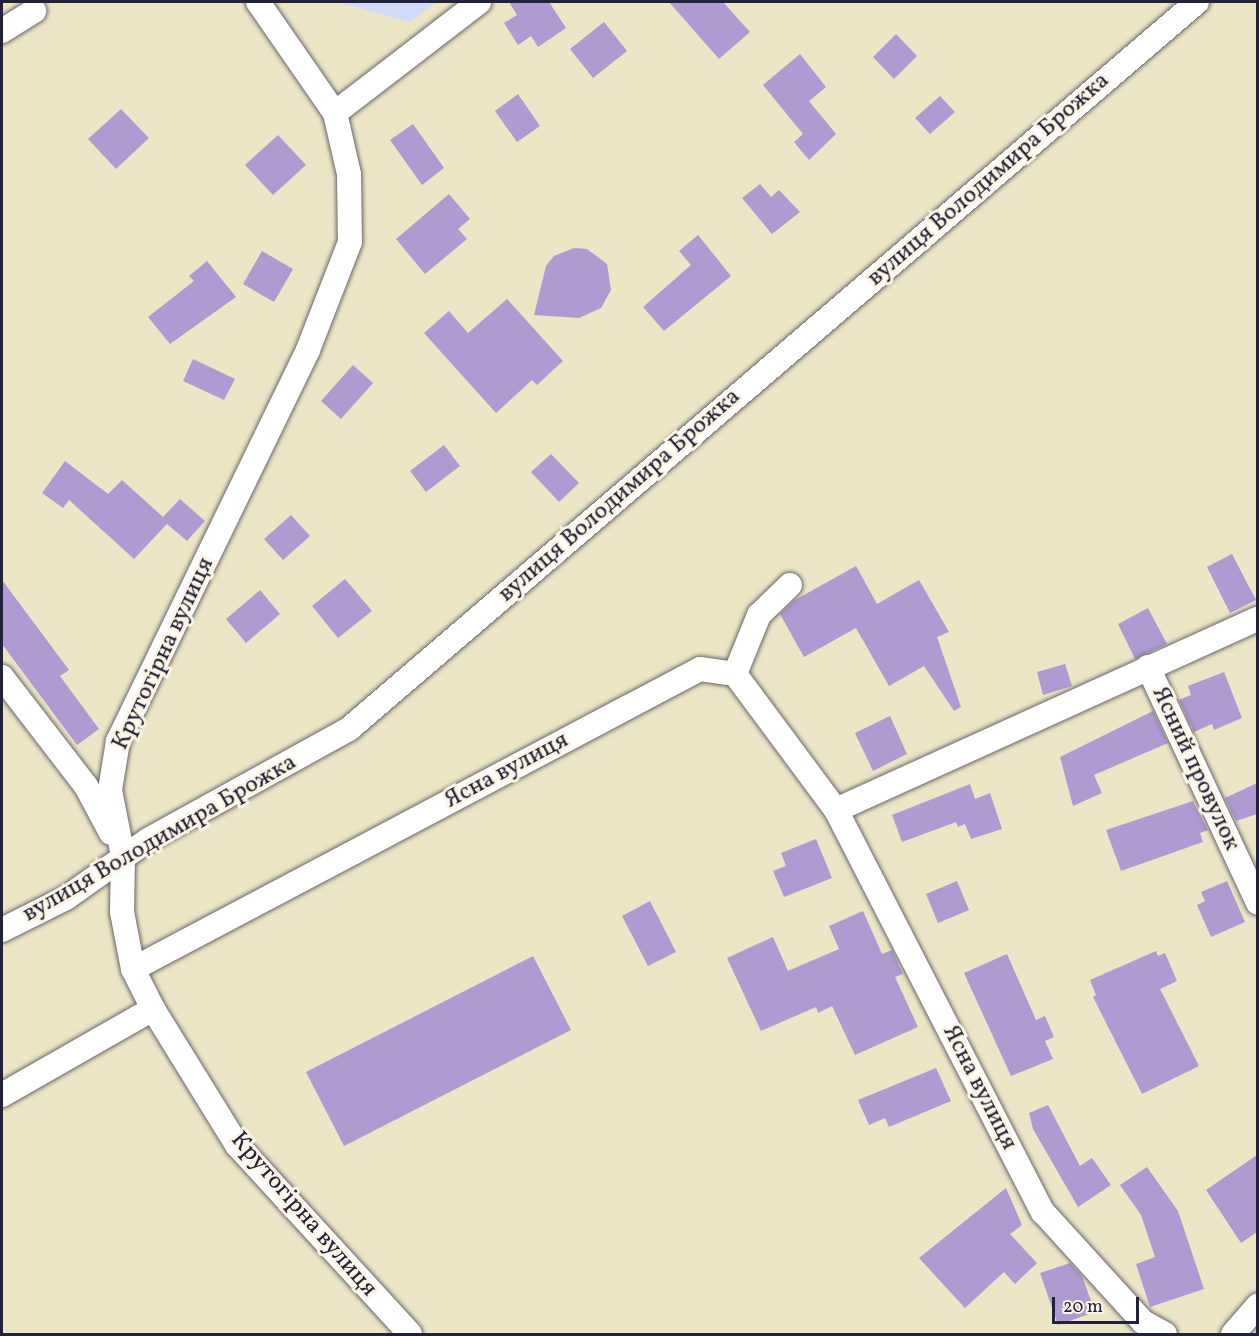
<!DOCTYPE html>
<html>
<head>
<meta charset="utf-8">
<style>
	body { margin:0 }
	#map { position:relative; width:1259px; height:1336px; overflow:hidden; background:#ede6c6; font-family:Vollkorn,serif }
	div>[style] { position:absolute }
	.built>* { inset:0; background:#d0daf9 }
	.building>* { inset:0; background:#af9ad1 }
	.roads { filter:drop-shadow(0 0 2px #69676c) drop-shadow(0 0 2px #69676c) }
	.street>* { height:24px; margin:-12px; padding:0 12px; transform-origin:12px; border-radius:12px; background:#fff }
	span { translate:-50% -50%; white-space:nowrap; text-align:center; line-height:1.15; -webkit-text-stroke:6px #fcf5e5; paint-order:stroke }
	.street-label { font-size:24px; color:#22223b }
	.frame { position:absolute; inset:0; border:3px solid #22223b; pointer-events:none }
	.scale { position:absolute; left:1052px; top:1297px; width:87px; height:27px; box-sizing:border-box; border:3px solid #22223b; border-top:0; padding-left:8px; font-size:18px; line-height:21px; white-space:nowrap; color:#22223b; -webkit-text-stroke:4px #fcf5e5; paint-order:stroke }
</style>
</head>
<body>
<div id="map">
	<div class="built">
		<div style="clip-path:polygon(337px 2px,437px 2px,409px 22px)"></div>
	</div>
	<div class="building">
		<div style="clip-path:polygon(509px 2px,549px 2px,566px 28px,538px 47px,531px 36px,518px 45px,504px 23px,517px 15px)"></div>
		<div style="clip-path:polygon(669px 2px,723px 2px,750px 32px,719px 59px)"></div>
		<div style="clip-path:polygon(604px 22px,627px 51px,593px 78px,570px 49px)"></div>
		<div style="clip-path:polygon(896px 34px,917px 56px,894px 79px,873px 57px)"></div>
		<div style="clip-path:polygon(800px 54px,826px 87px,809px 101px,836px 134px,809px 160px,794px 142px,803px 134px,763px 85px)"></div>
		<div style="clip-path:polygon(518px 94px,540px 126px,517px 142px,495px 111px)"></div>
		<div style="clip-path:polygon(940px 96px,955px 112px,930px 134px,915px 118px)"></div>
		<div style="clip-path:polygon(121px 109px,149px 138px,116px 169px,88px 139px)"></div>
		<div style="clip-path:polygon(413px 124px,444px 168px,422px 185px,390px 140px)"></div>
		<div style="clip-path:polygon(278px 135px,306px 165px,273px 195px,245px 165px)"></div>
		<div style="clip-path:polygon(760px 184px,771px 197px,779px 190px,800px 212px,772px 234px,742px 198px)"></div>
		<div style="clip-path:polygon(449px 194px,470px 219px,458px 229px,467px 239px,425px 274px,396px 239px)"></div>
		<div style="clip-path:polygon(698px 235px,731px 276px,664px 331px,643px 307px,691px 265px,679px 251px)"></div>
		<div style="clip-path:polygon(574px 248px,587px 249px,607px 264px,611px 290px,601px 308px,579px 318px,534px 315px,546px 266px,554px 256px)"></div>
		<div style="clip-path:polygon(262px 251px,293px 269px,274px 302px,243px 284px)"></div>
		<div style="clip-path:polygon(207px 261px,236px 297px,170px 344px,148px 317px,194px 281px,189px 276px)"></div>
		<div style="clip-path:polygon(507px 299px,563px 361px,537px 385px,532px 380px,496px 413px,424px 333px,449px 311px,468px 333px)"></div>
		<div style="clip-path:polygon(193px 359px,235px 379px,224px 400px,183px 381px)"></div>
		<div style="clip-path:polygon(353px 365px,373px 383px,341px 419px,321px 401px)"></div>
		<div style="clip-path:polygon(444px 445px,460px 466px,426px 492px,410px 471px)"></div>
		<div style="clip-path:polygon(551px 454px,579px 483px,559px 502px,531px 472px)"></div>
		<div style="clip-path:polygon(65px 461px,108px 494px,122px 480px,163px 517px,180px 499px,205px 521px,187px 541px,167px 524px,134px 559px,69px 500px,63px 508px,42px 493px)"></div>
		<div style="clip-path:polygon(291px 515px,310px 536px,283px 560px,264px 539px)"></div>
		<div style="clip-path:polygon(1232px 554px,1256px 600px,1230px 613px,1207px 567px)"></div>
		<div style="clip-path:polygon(856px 566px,877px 604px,919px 580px,949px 632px,937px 637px,961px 707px,954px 711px,924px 666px,889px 686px,856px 628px,804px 657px,780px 614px,795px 600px)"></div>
		<div style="clip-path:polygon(345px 579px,372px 611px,338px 638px,312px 606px)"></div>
		<div style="clip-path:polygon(2px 580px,69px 670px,60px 676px,99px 729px,77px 745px,2px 644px)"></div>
		<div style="clip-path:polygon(260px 590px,280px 614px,246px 643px,226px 619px)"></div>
		<div style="clip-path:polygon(1148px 608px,1167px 644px,1135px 659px,1118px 624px)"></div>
		<div style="clip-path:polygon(1065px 664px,1072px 686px,1043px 695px,1037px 672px)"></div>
		<div style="clip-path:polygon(1224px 672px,1242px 718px,1214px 730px,1212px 724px,1194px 732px,1179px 700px,1191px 695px,1188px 686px)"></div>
		<div style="clip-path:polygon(1153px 711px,1168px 743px,1094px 775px,1102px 793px,1073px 806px,1060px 757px)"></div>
		<div style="clip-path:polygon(890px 716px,907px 754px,873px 771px,855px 733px)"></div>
		<div style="clip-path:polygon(1257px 783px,1257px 814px,1236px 821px,1225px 798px)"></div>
		<div style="clip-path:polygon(970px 784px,975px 799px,990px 793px,1002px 829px,971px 839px,965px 824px,958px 827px,956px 822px,902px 842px,892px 815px)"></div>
		<div style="clip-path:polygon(1193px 801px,1208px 830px,1200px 833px,1203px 842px,1121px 871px,1106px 830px)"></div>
		<div style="clip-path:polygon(816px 839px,832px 878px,784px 897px,773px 871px,786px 866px,781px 853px)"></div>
		<div style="clip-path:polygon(957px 881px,969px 910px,938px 923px,926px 894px)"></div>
		<div style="clip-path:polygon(1227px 881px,1245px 922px,1211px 937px,1197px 905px,1205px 901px,1201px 892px)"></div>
		<div style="clip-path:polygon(650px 901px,676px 952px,648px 966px,622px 916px)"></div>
		<div style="clip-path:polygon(863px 911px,882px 954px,892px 950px,903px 974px,895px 977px,918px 1027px,855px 1055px,832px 1006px,818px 1013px,816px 1007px,761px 1031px,727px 958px,773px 937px,788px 971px,839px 949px,829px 926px)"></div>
		<div style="clip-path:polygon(1156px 951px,1158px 956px,1165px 953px,1177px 981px,1160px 989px,1199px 1066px,1142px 1094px,1093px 997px,1096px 995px,1090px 980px)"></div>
		<div style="clip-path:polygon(1007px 954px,1036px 1020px,1045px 1016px,1054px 1037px,1045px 1041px,1053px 1059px,1011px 1076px,964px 973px)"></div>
		<div style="clip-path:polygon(533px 956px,571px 1030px,344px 1146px,306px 1072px)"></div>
		<div style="clip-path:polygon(936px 1068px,951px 1101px,889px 1127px,885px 1118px,869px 1125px,858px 1100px)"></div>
		<div style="clip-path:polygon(1048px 1105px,1080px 1166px,1092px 1158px,1111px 1185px,1078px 1207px,1033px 1129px,1029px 1113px)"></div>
		<div style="clip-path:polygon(1257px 1155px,1257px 1232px,1241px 1243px,1206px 1190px)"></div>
		<div style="clip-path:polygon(1147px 1167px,1178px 1211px,1204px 1289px,1150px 1307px,1136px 1264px,1155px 1257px,1141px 1215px,1120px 1185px)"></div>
		<div style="clip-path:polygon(1006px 1188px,1022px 1225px,1010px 1234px,1037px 1263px,1015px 1284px,1004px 1272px,965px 1308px,919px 1258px)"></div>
		<div style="clip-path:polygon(1070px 1263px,1082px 1276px,1095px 1312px,1058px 1325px,1040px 1273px)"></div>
	</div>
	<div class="roads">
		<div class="street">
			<div style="left:258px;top:2px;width:135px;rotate:55.3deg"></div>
			<div style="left:335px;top:113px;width:63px;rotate:77.1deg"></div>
			<div style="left:349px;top:174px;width:68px;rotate:89.2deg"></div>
			<div style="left:350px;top:242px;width:116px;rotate:111.3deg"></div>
			<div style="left:308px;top:350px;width:435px;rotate:115.9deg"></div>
			<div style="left:118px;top:741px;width:50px;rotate:99.3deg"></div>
			<div style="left:110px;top:790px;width:67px;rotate:78.9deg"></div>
			<div style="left:123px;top:856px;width:56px;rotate:91deg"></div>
			<div style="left:122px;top:912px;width:58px;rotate:79.1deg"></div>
			<div style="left:133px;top:969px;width:45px;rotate:63.4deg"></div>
			<div style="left:153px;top:1009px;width:160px;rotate:58.3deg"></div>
			<div style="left:237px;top:1145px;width:256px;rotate:47.5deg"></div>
			<div style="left:2px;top:31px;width:38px;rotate:-32deg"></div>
			<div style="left:335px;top:113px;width:182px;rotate:-37.6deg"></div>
			<div style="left:1148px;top:667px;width:260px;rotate:65deg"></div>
			<div style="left:735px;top:674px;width:64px;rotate:-67.9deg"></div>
			<div style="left:759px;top:615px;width:43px;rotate:-44.1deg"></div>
			<div style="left:2px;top:677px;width:138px;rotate:52.4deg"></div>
			<div style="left:86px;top:786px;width:53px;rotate:62deg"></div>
			<div style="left:836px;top:810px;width:463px;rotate:-24.4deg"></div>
			<div style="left:2px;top:930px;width:72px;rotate:-26.6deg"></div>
			<div style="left:66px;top:898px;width:100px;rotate:-35.3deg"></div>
			<div style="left:148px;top:840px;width:230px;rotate:-28.9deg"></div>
			<div style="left:349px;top:729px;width:1117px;rotate:-40.61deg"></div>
			<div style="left:133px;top:969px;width:641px;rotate:-27.88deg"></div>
			<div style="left:700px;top:669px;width:35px;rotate:8deg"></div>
			<div style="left:735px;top:674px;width:169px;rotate:53.4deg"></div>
			<div style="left:836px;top:810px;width:452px;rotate:62.8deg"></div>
			<div style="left:1043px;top:1212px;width:149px;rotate:47.7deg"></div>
			<div style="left:1143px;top:1322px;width:25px;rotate:29deg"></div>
			<div style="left:2px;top:1095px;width:174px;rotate:-29.7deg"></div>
			<div style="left:1233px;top:1334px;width:38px;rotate:-49deg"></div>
		</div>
	</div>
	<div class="street-label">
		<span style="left:989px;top:180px;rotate:-41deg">вулиця Володимира Брожка</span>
		<span style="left:620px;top:496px;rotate:-41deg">вулиця Володимира Брожка</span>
		<span style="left:164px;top:654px;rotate:-65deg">Крутогірна вулиця</span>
		<span style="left:1195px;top:769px;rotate:65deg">Ясний провулок</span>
		<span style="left:507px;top:771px;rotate:-28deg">Ясна вулиця</span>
		<span style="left:160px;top:839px;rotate:-30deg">вулиця Володимира Брожка</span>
		<span style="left:979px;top:1088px;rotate:63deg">Ясна вулиця</span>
		<span style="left:303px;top:1215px;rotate:49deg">Крутогірна вулиця</span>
	</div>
	<div class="frame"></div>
	<div class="scale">20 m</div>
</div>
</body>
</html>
